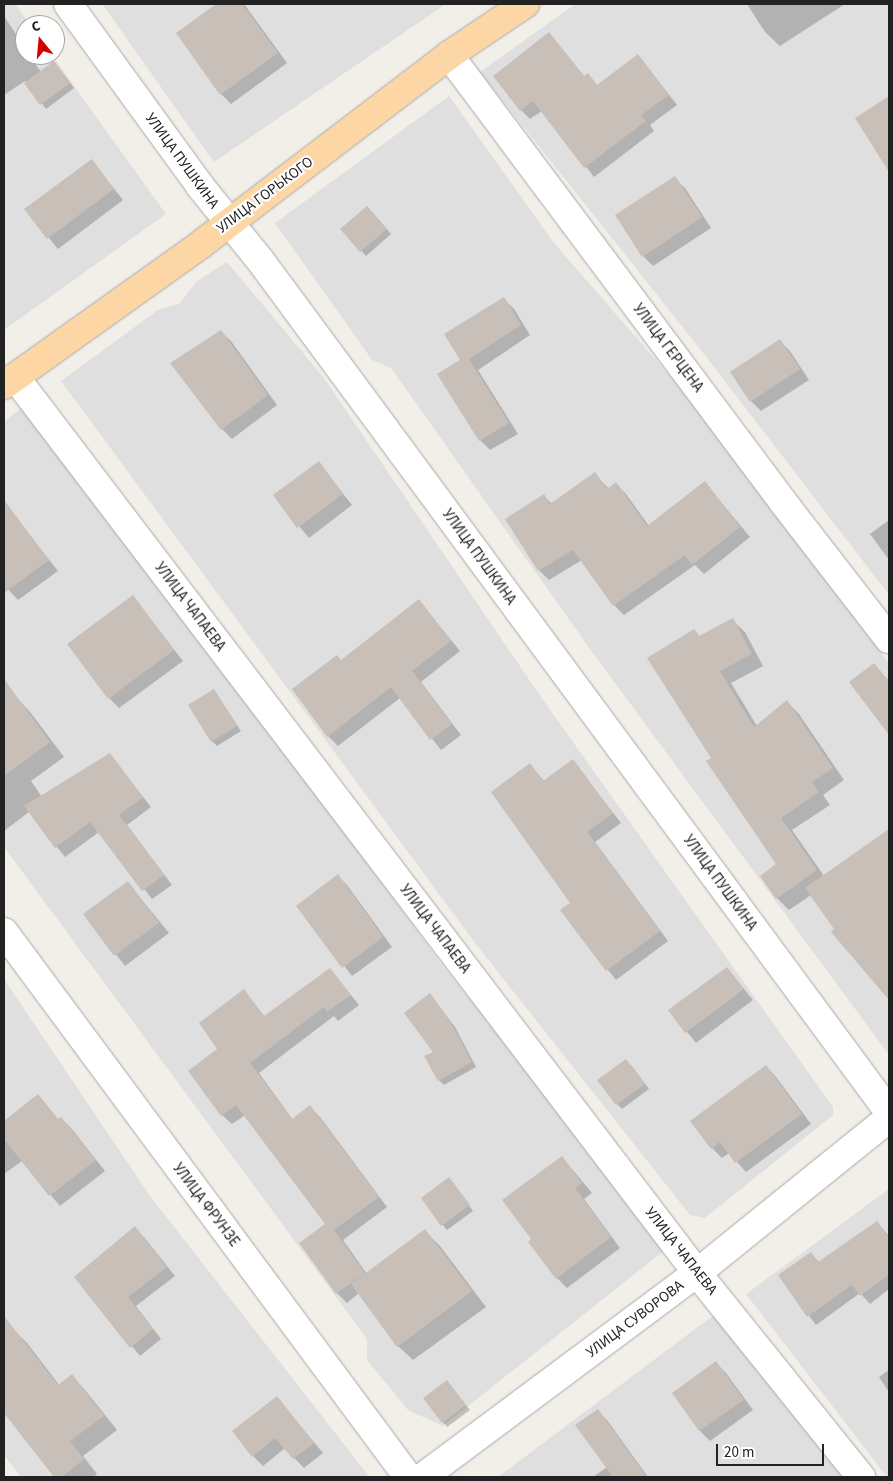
<!DOCTYPE html>
<html>
<head>
<meta charset="utf-8">
<style>
	body { margin:0 }
	#map { position:relative; width:893px; height:1481px; overflow:hidden; background:#f2efe9; font-family:"Source Sans 3",sans-serif }
	div>[style] { position:absolute }
	.residential>* { inset:0; background:#e0dfdf }
	.shadow>* { inset:0; background:#0003 }
	.building>* { inset:0; background:#c7bfb8 }
	.roads { filter:drop-shadow(0 0 1px #a9a9a9) drop-shadow(0 0 1px #a9a9a9) }
	.minor>* { height:28px; margin:-14px; padding:0 14px; transform-origin:14px; border-radius:14px; background:#fff }
	.major>* { height:28px; margin:-14px; padding:0 14px; transform-origin:14px; border-radius:14px; background:#fcd6a4 }
	span { translate:-50% -50%; white-space:nowrap; text-align:center; line-height:1.15; -webkit-text-stroke:4.5px #fff; paint-order:stroke }
	.street-label { font-size:15px; color:#222 }
	.frame { position:absolute; inset:0; border:5px solid #222; pointer-events:none }
	.north { position:absolute; left:15px; top:15px; width:50px; height:50px; box-sizing:border-box; background:#fff; border:1px solid #a7a7a7; border-radius:50%; rotate:343deg; font-size:14px; font-weight:700; line-height:20px; text-align:center; color:#222 }
	.north::after { content:''; display:block; margin:auto; width:18px; height:22px; background:#d40000; clip-path:polygon(50% 0,100% 100%,50% 72%,0 100%) }
	.scale { position:absolute; left:716px; top:1444px; width:108px; height:22px; box-sizing:border-box; border:2px solid #222; border-top:0; padding-left:6px; font-size:15px; line-height:18px; white-space:nowrap; color:#222; -webkit-text-stroke:4px #fff; paint-order:stroke }
</style>
</head>
<body>
<div id="map">
	<div class="residential">
		<div style="clip-path:polygon(4px 4px,15px 4px,30px 25px,25px 25px,25px 55px,52px 55px,166px 214px,4px 330px)"></div>
		<div style="clip-path:polygon(102px 4px,446px 4px,214px 162px)"></div>
		<div style="clip-path:polygon(575px 4px,889px 4px,889px 595px,704px 354px,480px 72px)"></div>
		<div style="clip-path:polygon(449px 96px,554px 243px,675px 382px,776px 511px,872px 638px,889px 664px,889px 1055px,587px 645px,391px 368px,372px 360px,275px 223px)"></div>
		<div style="clip-path:polygon(227px 262px,324px 378px,543px 700px,833px 1107px,833px 1115px,705px 1218px,690px 1215px,475px 943px,61px 381px,158px 310px,180px 303px,197px 281px)"></div>
		<div style="clip-path:polygon(25px 405px,181px 607px,442px 965px,670px 1246px,443px 1426px,408px 1410px,367px 1360px,367px 1339px,4px 847px,4px 422px)"></div>
		<div style="clip-path:polygon(4px 979px,150px 1196px,368px 1475px,366px 1477px,21px 1477px,4px 1455px)"></div>
		<div style="clip-path:polygon(889px 1189px,889px 1477px,887px 1477px,746px 1294px)"></div>
		<div style="clip-path:polygon(715px 1314px,844px 1477px,498px 1477px)"></div>
	</div>
	<div class="shadow">
		<div style="clip-path:polygon(218px 4px,244px 4px,287px 63px,231px 104px,221px 94px,177px 34px)"></div>
		<div style="clip-path:polygon(747px 4px,845px 4px,780px 46px,765px 32px)"></div>
		<div style="clip-path:polygon(4px 16px,25px 48px,25px 55px,29px 55px,41px 72px,59px 68px,74px 88px,46px 109px,25px 81px,4px 95px)"></div>
		<div style="clip-path:polygon(549px 34px,585px 77px,588px 75px,598px 86px,638px 55px,677px 105px,650px 125px,654px 131px,594px 177px,542px 111px,530px 119px,521px 110px)"></div>
		<div style="clip-path:polygon(889px 97px,889px 168px,856px 119px)"></div>
		<div style="clip-path:polygon(92px 161px,123px 200px,58px 249px,26px 210px)"></div>
		<div style="clip-path:polygon(674px 178px,685px 188px,711px 228px,653px 266px,643px 256px)"></div>
		<div style="clip-path:polygon(372px 212px,391px 234px,366px 256px,342px 229px)"></div>
		<div style="clip-path:polygon(504px 299px,514px 309px,530px 335px,478px 370px,518px 434px,490px 450px,480px 440px,462px 360px)"></div>
		<div style="clip-path:polygon(220px 331px,231px 341px,277px 405px,232px 439px,222px 429px)"></div>
		<div style="clip-path:polygon(780px 341px,790px 351px,809px 380px,761px 411px,751px 401px)"></div>
		<div style="clip-path:polygon(319px 463px,352px 505px,309px 538px,274px 496px)"></div>
		<div style="clip-path:polygon(595px 474px,609px 489px,616px 484px,626px 494px,649px 526px,705px 483px,750px 537px,704px 574px,695px 565px,624px 615px,614px 605px,582px 560px,549px 580px,539px 570px,544px 496px,552px 504px)"></div>
		<div style="clip-path:polygon(11px 512px,58px 571px,18px 600px,4px 585px,4px 518px)"></div>
		<div style="clip-path:polygon(889px 520px,889px 560px,870px 534px)"></div>
		<div style="clip-path:polygon(133px 597px,183px 661px,119px 708px,109px 698px)"></div>
		<div style="clip-path:polygon(419px 601px,460px 651px,421px 682px,461px 735px,441px 750px,400px 698px,338px 746px,328px 736px,341px 661px)"></div>
		<div style="clip-path:polygon(732px 620px,745px 632px,763px 666px,731px 683px,757px 726px,787px 702px,799px 714px,844px 780px,823px 795px,830px 805px,792px 830px,824px 876px,888px 832px,889px 833px,889px 997px,811px 895px,789px 910px,777px 898px,778px 864px,713px 758px,694px 630px,700px 637px)"></div>
		<div style="clip-path:polygon(874px 664px,889px 681px,889px 732px,850px 683px)"></div>
		<div style="clip-path:polygon(214px 690px,241px 731px,217px 746px,212px 741px)"></div>
		<div style="clip-path:polygon(16px 697px,30px 712px,64px 757px,31px 781px,42px 797px,110px 755px,151px 807px,127px 825px,172px 885px,152px 899px,99px 832px,65px 857px,29px 812px,4px 831px,4px 706px)"></div>
		<div style="clip-path:polygon(573px 761px,621px 823px,595px 842px,668px 941px,616px 980px,562px 911px,572px 903px,530px 765px,545px 782px)"></div>
		<div style="clip-path:polygon(338px 876px,347px 885px,392px 947px,352px 976px,298px 906px)"></div>
		<div style="clip-path:polygon(128px 883px,169px 933px,125px 966px,84px 914px)"></div>
		<div style="clip-path:polygon(727px 968px,753px 1000px,696px 1043px,670px 1011px)"></div>
		<div style="clip-path:polygon(330px 969px,359px 1005px,338px 1021px,334px 1016px,259px 1073px,293px 1120px,310px 1107px,320px 1117px,387px 1207px,343px 1240px,367px 1274px,425px 1231px,440px 1246px,486px 1307px,413px 1360px,398px 1346px,359px 1293px,347px 1303px,337px 1293px,300px 1243px,326px 1224px,245px 1115px,232px 1124px,222px 1115px,219px 1049px,244px 991px,265px 1017px)"></div>
		<div style="clip-path:polygon(434px 1000px,455px 1027px,476px 1067px,444px 1085px,439px 1080px,435px 1052px)"></div>
		<div style="clip-path:polygon(631px 1065px,649px 1089px,622px 1109px,617px 1104px)"></div>
		<div style="clip-path:polygon(766px 1066px,776px 1077px,811px 1124px,746px 1172px,729px 1153px,722px 1158px,712px 1148px)"></div>
		<div style="clip-path:polygon(38px 1096px,59px 1120px,61px 1118px,71px 1128px,105px 1171px,60px 1206px,22px 1161px,4px 1174px,4px 1122px)"></div>
		<div style="clip-path:polygon(562px 1157px,592px 1193px,584px 1199px,620px 1248px,567px 1288px,557px 1278px)"></div>
		<div style="clip-path:polygon(454px 1184px,473px 1211px,447px 1230px,422px 1199px)"></div>
		<div style="clip-path:polygon(877px 1222px,889px 1236px,889px 1289px,870px 1304px,860px 1293px,816px 1325px,779px 1276px,811px 1254px,820px 1263px)"></div>
		<div style="clip-path:polygon(144px 1237px,175px 1276px,136px 1306px,161px 1339px,140px 1356px,75px 1277px)"></div>
		<div style="clip-path:polygon(13px 1329px,27px 1343px,60px 1386px,72px 1376px,85px 1390px,117px 1430px,83px 1456px,97px 1474px,93px 1477px,56px 1477px,4px 1411px,4px 1337px)"></div>
		<div style="clip-path:polygon(716px 1363px,726px 1373px,753px 1410px,710px 1441px,700px 1431px,674px 1393px)"></div>
		<div style="clip-path:polygon(889px 1370px,889px 1392px,879px 1377px)"></div>
		<div style="clip-path:polygon(447px 1382px,470px 1410px,447px 1427px,443px 1422px)"></div>
		<div style="clip-path:polygon(277px 1398px,323px 1453px,304px 1468px,285px 1448px,263px 1466px,253px 1456px)"></div>
		<div style="clip-path:polygon(597px 1411px,607px 1420px,648px 1477px,593px 1477px,607px 1467px)"></div>
	</div>
	<div class="building">
		<div style="clip-path:polygon(216px 4px,242px 4px,278px 53px,220px 95px,176px 33px)"></div>
		<div style="clip-path:polygon(549px 32px,584px 76px,588px 73px,597px 85px,638px 54px,669px 95px,641px 115px,646px 121px,584px 168px,533px 101px,520px 111px,493px 76px)"></div>
		<div style="clip-path:polygon(54px 61px,70px 83px,40px 105px,24px 83px)"></div>
		<div style="clip-path:polygon(889px 96px,889px 172px,855px 118px)"></div>
		<div style="clip-path:polygon(92px 159px,114px 189px,47px 239px,24px 209px)"></div>
		<div style="clip-path:polygon(675px 176px,702px 217px,642px 257px,615px 215px)"></div>
		<div style="clip-path:polygon(367px 206px,387px 229px,360px 252px,340px 229px)"></div>
		<div style="clip-path:polygon(504px 297px,521px 325px,469px 359px,509px 423px,479px 441px,437px 374px,460px 360px,444px 334px)"></div>
		<div style="clip-path:polygon(221px 330px,268px 395px,221px 430px,170px 363px)"></div>
		<div style="clip-path:polygon(780px 339px,800px 369px,750px 402px,730px 372px)"></div>
		<div style="clip-path:polygon(319px 461px,343px 494px,297px 528px,273px 495px)"></div>
		<div style="clip-path:polygon(595px 472px,607px 489px,616px 482px,647px 526px,705px 481px,740px 527px,692px 565px,685px 555px,613px 606px,573px 550px,538px 571px,505px 519px,544px 494px,550px 504px)"></div>
		<div style="clip-path:polygon(4px 500px,49px 560px,4px 593px)"></div>
		<div style="clip-path:polygon(133px 595px,174px 650px,108px 699px,67px 644px)"></div>
		<div style="clip-path:polygon(419px 599px,451px 641px,412px 671px,452px 724px,430px 740px,391px 687px,327px 737px,292px 689px,337px 655px,341px 660px)"></div>
		<div style="clip-path:polygon(733px 618px,752px 654px,720px 671px,754px 727px,787px 700px,833px 768px,812px 782px,819px 792px,781px 818px,817px 870px,776px 899px,760px 876px,776px 864px,706px 761px,711px 758px,647px 658px,694px 629px,699px 636px)"></div>
		<div style="clip-path:polygon(874px 663px,889px 682px,889px 735px,849px 682px)"></div>
		<div style="clip-path:polygon(4px 679px,50px 742px,4px 776px)"></div>
		<div style="clip-path:polygon(214px 689px,237px 726px,211px 742px,188px 705px)"></div>
		<div style="clip-path:polygon(110px 753px,143px 797px,119px 815px,164px 875px,142px 891px,90px 822px,55px 848px,24px 806px)"></div>
		<div style="clip-path:polygon(573px 759px,613px 813px,587px 832px,660px 931px,606px 971px,560px 910px,570px 903px,491px 792px,530px 763px,543px 781px)"></div>
		<div style="clip-path:polygon(889px 829px,889px 1000px,831px 932px,834px 929px,805px 888px)"></div>
		<div style="clip-path:polygon(338px 874px,383px 937px,342px 968px,296px 906px)"></div>
		<div style="clip-path:polygon(128px 881px,159px 923px,114px 956px,83px 914px)"></div>
		<div style="clip-path:polygon(727px 967px,744px 989px,685px 1033px,668px 1010px)"></div>
		<div style="clip-path:polygon(330px 968px,351px 995px,327px 1012px,324px 1007px,250px 1063px,292px 1119px,310px 1105px,379px 1197px,334px 1230px,365px 1273px,336px 1294px,299px 1243px,325px 1224px,236px 1105px,221px 1116px,188px 1071px,217px 1049px,199px 1023px,244px 989px,264px 1016px)"></div>
		<div style="clip-path:polygon(430px 993px,450px 1021px,472px 1062px,438px 1081px,424px 1056px,433px 1052px,404px 1013px)"></div>
		<div style="clip-path:polygon(626px 1059px,645px 1084px,616px 1105px,597px 1080px)"></div>
		<div style="clip-path:polygon(766px 1065px,802px 1114px,735px 1163px,720px 1142px,711px 1149px,690px 1121px)"></div>
		<div style="clip-path:polygon(38px 1094px,58px 1119px,61px 1117px,96px 1160px,49px 1196px,4px 1139px,4px 1121px)"></div>
		<div style="clip-path:polygon(562px 1156px,582px 1183px,575px 1188px,611px 1237px,556px 1279px,528px 1242px,531px 1239px,502px 1200px)"></div>
		<div style="clip-path:polygon(449px 1177px,470px 1205px,441px 1226px,421px 1198px)"></div>
		<div style="clip-path:polygon(877px 1221px,889px 1238px,889px 1275px,860px 1296px,852px 1285px,807px 1317px,778px 1275px,811px 1252px,818px 1262px)"></div>
		<div style="clip-path:polygon(135px 1226px,167px 1267px,128px 1297px,153px 1329px,130px 1348px,74px 1277px)"></div>
		<div style="clip-path:polygon(425px 1229px,472px 1291px,397px 1347px,351px 1284px)"></div>
		<div style="clip-path:polygon(4px 1316px,58px 1385px,72px 1374px,104px 1416px,70px 1441px,84px 1459px,62px 1477px,54px 1477px,4px 1413px)"></div>
		<div style="clip-path:polygon(716px 1361px,744px 1400px,699px 1431px,672px 1393px)"></div>
		<div style="clip-path:polygon(447px 1380px,466px 1405px,442px 1423px,423px 1398px)"></div>
		<div style="clip-path:polygon(277px 1396px,314px 1443px,293px 1459px,275px 1438px,252px 1457px,232px 1431px)"></div>
		<div style="clip-path:polygon(598px 1409px,647px 1477px,613px 1477px,575px 1425px)"></div>
	</div>
	<div class="roads">
		<div class="minor">
			<div style="left:68px;top:4px;width:225px;rotate:54deg"></div>
			<div style="left:200px;top:186px;width:95px;rotate:51deg"></div>
			<div style="left:260px;top:260px;width:1059px;rotate:53.56deg"></div>
			<div style="left:449px;top:55px;width:558px;rotate:53.23deg"></div>
			<div style="left:783px;top:502px;width:173px;rotate:52.3deg"></div>
			<div style="left:15px;top:377px;width:1126px;rotate:52.72deg"></div>
			<div style="left:697px;top:1273px;width:262px;rotate:51.2deg"></div>
			<div style="left:4px;top:932px;width:678px;rotate:53.45deg"></div>
			<div style="left:423px;top:1477px;width:342px;rotate:-36.7deg"></div>
			<div style="left:697px;top:1273px;width:247px;rotate:-38.9deg"></div>
		</div>
		<div class="major">
			<div style="left:4px;top:385px;width:241px;rotate:-35.5deg"></div>
			<div style="left:200px;top:245px;width:313px;rotate:-37.3deg"></div>
			<div style="left:449px;top:55px;width:92px;rotate:-33.9deg"></div>
		</div>
	</div>
	<div class="street-label">
		<span style="left:182px;top:161px;rotate:54deg">УЛИЦА ПУШКИНА</span>
		<span style="left:265px;top:195px;rotate:-37deg">УЛИЦА ГОРЬКОГО</span>
		<span style="left:668px;top:348px;rotate:53deg">УЛИЦА ГЕРЦЕНА</span>
		<span style="left:479px;top:557px;rotate:54deg">УЛИЦА ПУШКИНА</span>
		<span style="left:190px;top:607px;rotate:53deg">УЛИЦА ЧАПАЕВА</span>
		<span style="left:720px;top:883px;rotate:54deg">УЛИЦА ПУШКИНА</span>
		<span style="left:435px;top:929px;rotate:53deg">УЛИЦА ЧАПАЕВА</span>
		<span style="left:206px;top:1205px;rotate:53deg">УЛИЦА ФРУНЗЕ</span>
		<span style="left:681px;top:1251px;rotate:52deg">УЛИЦА ЧАПАЕВА</span>
		<span style="left:635px;top:1319px;rotate:-37deg">УЛИЦА СУВОРОВА</span>
	</div>
	<div class="frame"></div>
	<div class="north">С</div>
	<div class="scale">20 m</div>
</div>
</body>
</html>
